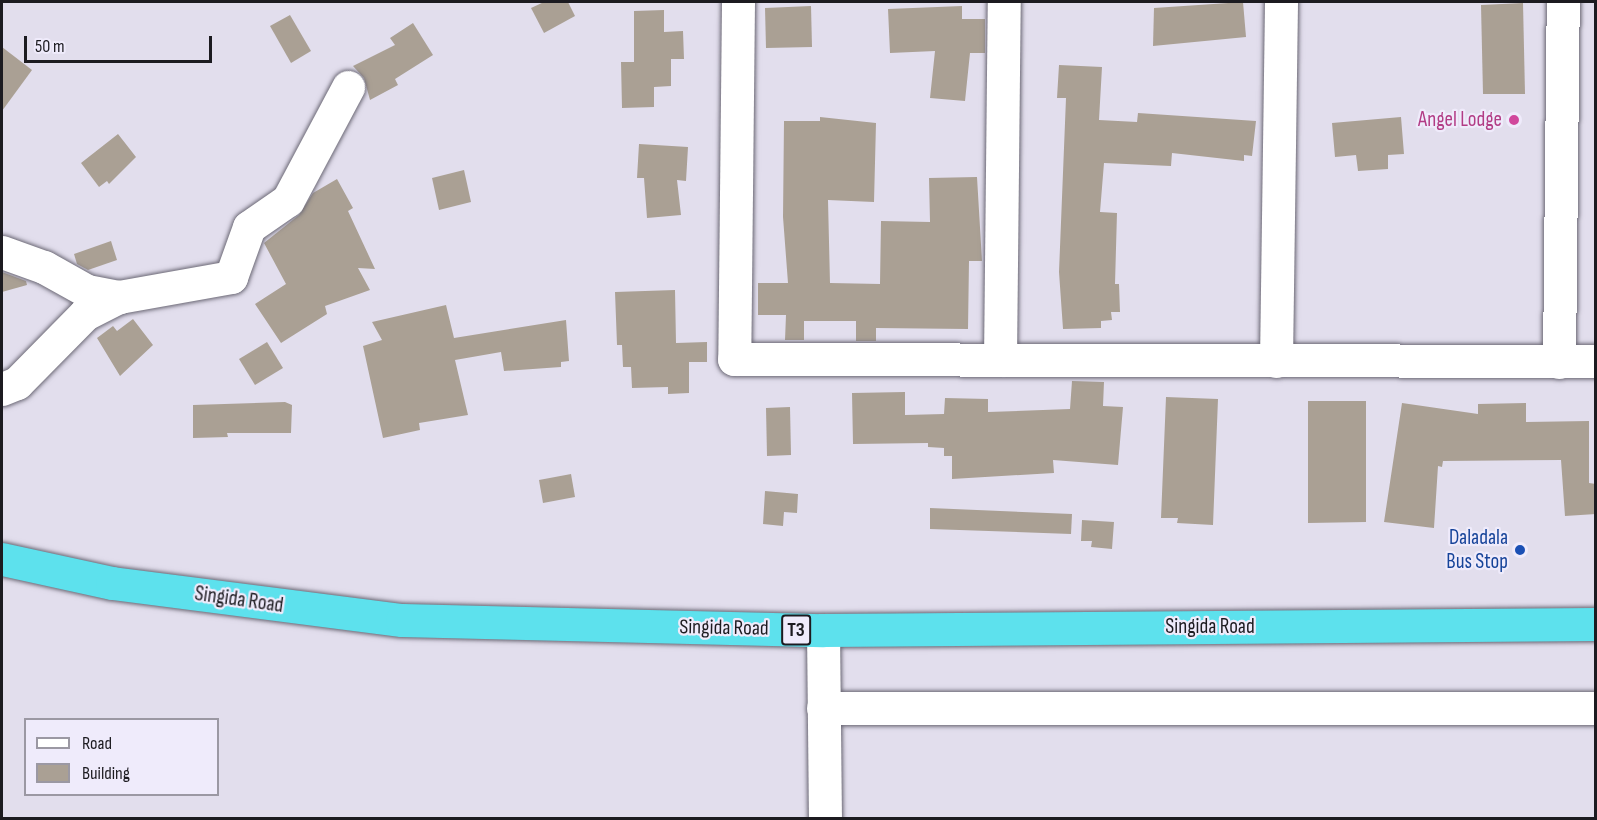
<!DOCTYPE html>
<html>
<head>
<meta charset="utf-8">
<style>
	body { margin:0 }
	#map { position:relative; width:1597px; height:820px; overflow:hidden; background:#e2deed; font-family:"Sofia Sans Condensed",sans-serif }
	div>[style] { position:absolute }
	.building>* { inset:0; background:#aaa094 }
	.roads { filter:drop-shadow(0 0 2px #6b6875) drop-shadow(0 0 2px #6b6875) }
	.minor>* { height:33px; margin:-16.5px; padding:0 16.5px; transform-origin:16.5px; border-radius:16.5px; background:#fff }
	.highway>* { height:33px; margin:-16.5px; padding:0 16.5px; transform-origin:16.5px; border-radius:16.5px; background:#5de1ed }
	.dots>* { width:16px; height:16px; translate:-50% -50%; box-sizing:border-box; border:3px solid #efebfb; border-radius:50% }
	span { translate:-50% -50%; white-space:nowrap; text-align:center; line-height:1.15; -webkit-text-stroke:4.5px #efebfb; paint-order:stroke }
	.shield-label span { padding:2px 4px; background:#efebfb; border:2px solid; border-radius:4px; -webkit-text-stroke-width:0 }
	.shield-label { font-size:20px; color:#1c1b20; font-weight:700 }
	.hotel-label { font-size:21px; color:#b23c85 }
	.right { translate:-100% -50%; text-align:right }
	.transit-label { font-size:21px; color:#164399 }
	.street-label { font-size:21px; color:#1c1b20 }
	.frame { position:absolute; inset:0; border:3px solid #1c1b20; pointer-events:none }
	.legend { position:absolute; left:24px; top:718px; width:195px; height:78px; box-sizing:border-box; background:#efebfb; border:2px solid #9b98a3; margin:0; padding:8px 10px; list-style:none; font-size:18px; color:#1c1b20 }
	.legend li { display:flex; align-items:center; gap:12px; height:30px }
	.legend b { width:30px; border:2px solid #9b98a3 }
	.scale { position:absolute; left:24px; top:36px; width:188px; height:27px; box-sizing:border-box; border:3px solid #1c1b20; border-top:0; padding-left:8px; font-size:18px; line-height:21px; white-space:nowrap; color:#1c1b20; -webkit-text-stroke:4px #efebfb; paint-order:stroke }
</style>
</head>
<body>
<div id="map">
	<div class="building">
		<div style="clip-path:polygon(544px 2px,568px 2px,575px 16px,544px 33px,531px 8px)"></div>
		<div style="clip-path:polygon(1243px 2px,1246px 37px,1153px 46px,1154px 8px)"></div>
		<div style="clip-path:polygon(1523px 3px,1525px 94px,1483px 94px,1481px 5px)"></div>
		<div style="clip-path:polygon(811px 6px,812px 47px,766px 48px,765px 8px)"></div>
		<div style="clip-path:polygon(962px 6px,962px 19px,985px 19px,985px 53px,970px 53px,965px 101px,930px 98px,935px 51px,890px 53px,888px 9px)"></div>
		<div style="clip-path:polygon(664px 10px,664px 32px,683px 31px,684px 59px,671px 59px,671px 86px,654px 87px,654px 107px,622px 108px,621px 62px,634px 62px,634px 11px)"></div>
		<div style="clip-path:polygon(290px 15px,311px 51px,291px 63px,270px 26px)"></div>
		<div style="clip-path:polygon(413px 23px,433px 55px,395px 79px,398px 85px,370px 100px,364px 78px,353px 66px,395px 45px,390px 38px)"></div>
		<div style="clip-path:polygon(2px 47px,32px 70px,2px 111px)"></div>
		<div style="clip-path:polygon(1059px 65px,1102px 67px,1099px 120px,1137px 122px,1138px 113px,1256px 121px,1252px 156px,1244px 155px,1244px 161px,1172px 153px,1171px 166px,1104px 163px,1100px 212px,1117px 213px,1115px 284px,1119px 284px,1120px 312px,1111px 312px,1112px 320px,1101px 321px,1101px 328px,1063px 329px,1059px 272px,1066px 98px,1057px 98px)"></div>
		<div style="clip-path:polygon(820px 117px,876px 123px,874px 202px,828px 200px,830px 283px,880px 284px,881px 221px,930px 222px,929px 178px,977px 177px,982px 261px,969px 261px,968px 329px,876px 328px,876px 341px,856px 341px,856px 321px,804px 321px,804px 340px,785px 340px,786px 315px,758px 315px,758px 283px,788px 283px,783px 217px,784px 121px,820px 121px)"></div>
		<div style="clip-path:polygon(1401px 117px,1404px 154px,1388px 155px,1388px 169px,1358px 171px,1356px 155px,1335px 157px,1332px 123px)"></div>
		<div style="clip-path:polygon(118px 134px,136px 157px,109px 184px,107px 181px,99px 187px,81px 163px)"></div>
		<div style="clip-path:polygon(639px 144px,688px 147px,686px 181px,677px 180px,681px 215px,647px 218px,644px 178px,637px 178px)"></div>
		<div style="clip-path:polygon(464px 170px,471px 202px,439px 210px,432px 178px)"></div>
		<div style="clip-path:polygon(337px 179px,353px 208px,348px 211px,375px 269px,358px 268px,370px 290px,325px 306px,327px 314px,281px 343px,255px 304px,286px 284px,264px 243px,299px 215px,313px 193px)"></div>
		<div style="clip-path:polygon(111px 241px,117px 260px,88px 270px,77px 264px,74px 254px)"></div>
		<div style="clip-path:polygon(2px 272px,26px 281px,27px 285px,2px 292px)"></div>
		<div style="clip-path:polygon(675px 290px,676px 343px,707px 342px,707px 362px,689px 362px,689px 393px,668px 394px,668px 387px,632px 388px,631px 367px,623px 367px,622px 345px,617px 345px,615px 292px)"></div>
		<div style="clip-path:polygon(446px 305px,454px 338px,566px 320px,569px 361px,561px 362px,561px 367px,504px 371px,501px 352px,455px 360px,468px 415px,419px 423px,420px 430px,383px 438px,363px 346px,382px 340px,372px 322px)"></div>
		<div style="clip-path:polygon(133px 319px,153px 345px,120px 376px,97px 338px,113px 326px,117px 331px)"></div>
		<div style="clip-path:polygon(267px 342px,283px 368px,255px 385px,239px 359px)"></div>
		<div style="clip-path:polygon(1072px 381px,1104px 382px,1103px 406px,1123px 407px,1118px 465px,1053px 460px,1054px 473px,952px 479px,952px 456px,944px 456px,944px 448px,928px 447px,928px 443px,853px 444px,852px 393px,905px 392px,905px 415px,944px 414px,945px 398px,988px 399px,988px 412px,1070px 409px)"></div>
		<div style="clip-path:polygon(1166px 397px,1218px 399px,1213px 525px,1177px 523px,1178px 518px,1161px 518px)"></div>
		<div style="clip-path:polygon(1308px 401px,1366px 401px,1366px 522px,1308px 523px)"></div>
		<div style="clip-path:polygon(285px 402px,292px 405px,291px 433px,227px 433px,228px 437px,193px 438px,193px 405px)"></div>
		<div style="clip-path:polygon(1402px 403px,1478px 414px,1478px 404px,1526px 403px,1526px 422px,1589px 421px,1589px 483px,1596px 484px,1596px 514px,1565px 516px,1561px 460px,1443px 461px,1442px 467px,1438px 466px,1434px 528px,1384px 522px)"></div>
		<div style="clip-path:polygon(790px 407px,791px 455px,767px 456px,766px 408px)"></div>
		<div style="clip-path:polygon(571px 474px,575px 497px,543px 503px,539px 480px)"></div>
		<div style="clip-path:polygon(765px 491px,798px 494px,797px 513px,784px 512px,783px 526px,763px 524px)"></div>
		<div style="clip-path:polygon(930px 508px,1072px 514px,1071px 534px,930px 529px)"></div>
		<div style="clip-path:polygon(1082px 520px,1114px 522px,1112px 549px,1091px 547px,1092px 541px,1081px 541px)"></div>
	</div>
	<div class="roads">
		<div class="minor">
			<div style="left:738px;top:2px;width:357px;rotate:90.6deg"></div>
			<div style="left:734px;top:359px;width:862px;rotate:0.13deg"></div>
			<div style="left:2px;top:252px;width:45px;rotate:19.7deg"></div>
			<div style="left:44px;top:267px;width:49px;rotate:29.2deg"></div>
			<div style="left:87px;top:291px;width:33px;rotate:11deg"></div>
			<div style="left:1000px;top:360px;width:358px;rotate:-89.4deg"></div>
			<div style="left:1276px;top:361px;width:359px;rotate:-89.2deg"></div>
			<div style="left:1559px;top:362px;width:360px;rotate:-89.4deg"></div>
			<div style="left:2px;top:389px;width:16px;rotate:-22deg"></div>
			<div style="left:17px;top:383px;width:97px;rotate:-45.4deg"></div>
			<div style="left:85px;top:314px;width:38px;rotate:-27deg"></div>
			<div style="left:119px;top:297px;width:114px;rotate:-10.1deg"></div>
			<div style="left:231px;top:277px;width:53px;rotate:-70.2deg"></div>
			<div style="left:249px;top:227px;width:47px;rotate:-34.7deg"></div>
			<div style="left:288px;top:200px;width:128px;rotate:-62deg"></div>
			<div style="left:823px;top:630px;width:188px;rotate:89.4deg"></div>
			<div style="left:823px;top:708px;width:773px"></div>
		</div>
		<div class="highway">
			<div style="left:2px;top:559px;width:113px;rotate:12.3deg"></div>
			<div style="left:112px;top:583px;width:292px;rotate:7.3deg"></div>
			<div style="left:402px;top:620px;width:421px;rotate:1.4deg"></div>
			<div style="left:823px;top:630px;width:773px;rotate:-0.44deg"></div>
		</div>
	</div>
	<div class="dots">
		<div style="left:1514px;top:120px;background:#d1479c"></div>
		<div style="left:1520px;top:550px;background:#1a4fb4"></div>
	</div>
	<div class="shield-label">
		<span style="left:796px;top:630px">T3</span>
	</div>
	<div class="hotel-label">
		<span class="right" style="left:1502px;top:120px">Angel Lodge</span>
	</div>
	<div class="transit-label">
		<span class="right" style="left:1508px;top:550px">Daladala<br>Bus Stop</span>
	</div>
	<div class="street-label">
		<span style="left:239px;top:600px;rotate:8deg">Singida Road</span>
		<span style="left:1210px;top:627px">Singida Road</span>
		<span style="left:724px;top:628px;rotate:1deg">Singida Road</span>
	</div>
	<div class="frame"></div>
	<ul class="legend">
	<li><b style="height:8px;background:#fff"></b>Road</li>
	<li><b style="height:16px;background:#aaa094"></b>Building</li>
	</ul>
	<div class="scale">50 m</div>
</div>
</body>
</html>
